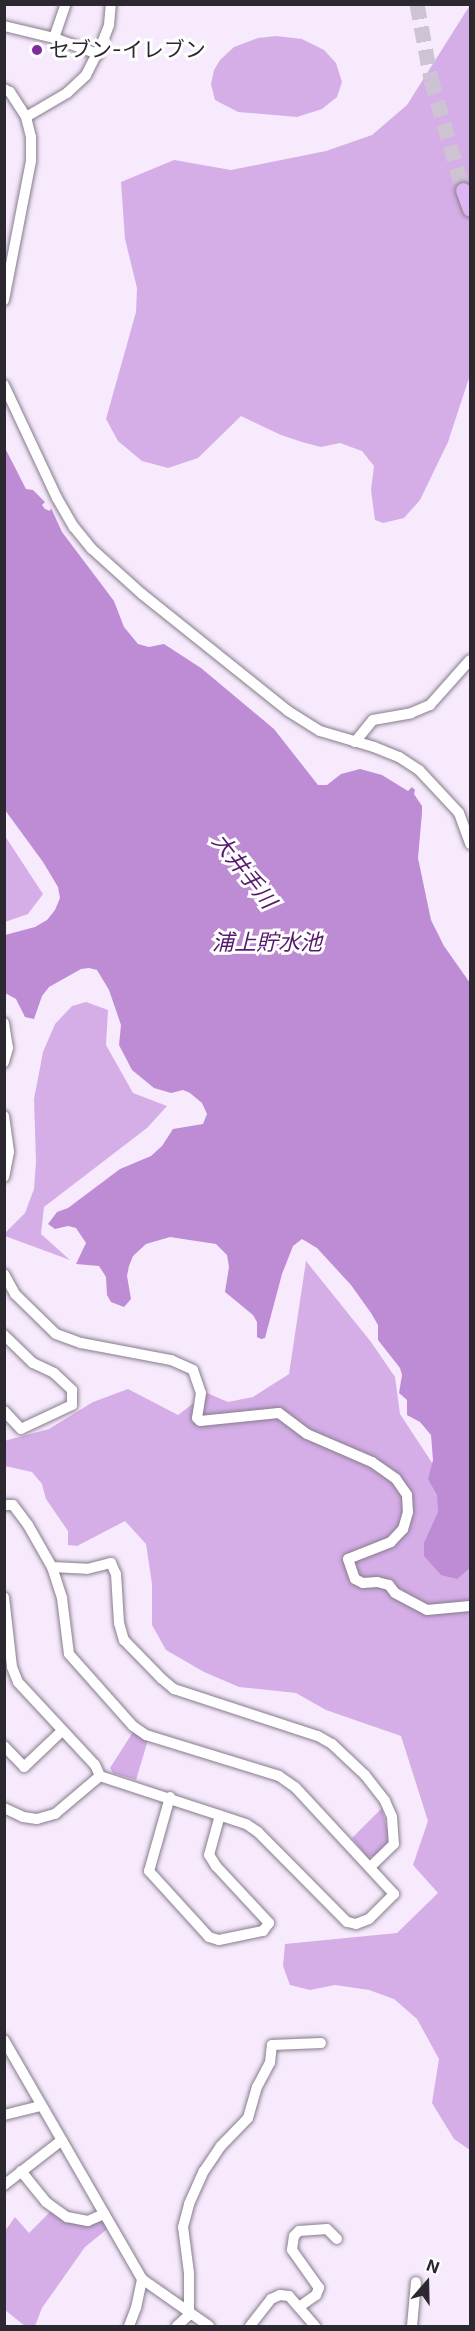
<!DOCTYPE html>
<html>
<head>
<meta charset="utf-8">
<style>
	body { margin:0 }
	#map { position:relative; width:475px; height:2331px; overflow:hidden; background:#f6eafc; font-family:Inter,"Noto Sans JP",sans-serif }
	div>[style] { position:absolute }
	.green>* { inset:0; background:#d5aee8 }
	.water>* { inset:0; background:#bd8cd4 }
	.highway-tunnel>* { height:15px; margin-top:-7.5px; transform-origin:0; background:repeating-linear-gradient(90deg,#cec3d3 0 15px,transparent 0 23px) }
	.roads { filter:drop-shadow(0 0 2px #877c8c) drop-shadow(0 0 2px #877c8c) }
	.minor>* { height:10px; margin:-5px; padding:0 5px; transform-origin:5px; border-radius:5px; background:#fff }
	.highway>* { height:15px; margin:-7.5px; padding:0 7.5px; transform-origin:7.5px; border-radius:7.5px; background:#dfb4f4 }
	.dots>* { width:16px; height:16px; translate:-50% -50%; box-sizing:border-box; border:3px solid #fff; border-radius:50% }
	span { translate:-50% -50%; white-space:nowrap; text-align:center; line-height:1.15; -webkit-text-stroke:6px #fff; paint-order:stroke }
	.poi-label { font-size:21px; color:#2c282f }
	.left { translate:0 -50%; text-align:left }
	.water-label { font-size:22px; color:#56196e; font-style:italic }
	.frame { position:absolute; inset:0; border:6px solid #2c282f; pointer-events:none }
	.north { position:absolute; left:397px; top:2253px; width:60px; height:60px; -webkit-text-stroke:4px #fff; paint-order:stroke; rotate:20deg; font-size:16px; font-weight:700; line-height:24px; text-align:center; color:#2c282f }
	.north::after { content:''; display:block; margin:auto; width:21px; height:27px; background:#2c282f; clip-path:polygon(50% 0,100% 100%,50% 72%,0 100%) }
</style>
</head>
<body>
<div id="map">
	<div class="green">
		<div style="clip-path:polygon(470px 5px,470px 375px,448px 442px,420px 500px,404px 518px,383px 523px,375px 520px,371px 490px,374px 466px,362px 451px,340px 443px,321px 447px,302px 442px,281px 435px,241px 416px,198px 458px,168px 468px,142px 461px,118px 441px,106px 419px,136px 312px,137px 288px,125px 239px,121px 182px,174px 160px,231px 170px,326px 151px,372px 135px,407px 105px)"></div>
		<div style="clip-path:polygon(276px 36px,302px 39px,324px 50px,336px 63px,342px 82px,337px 97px,322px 109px,297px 117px,238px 112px,215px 100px,211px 84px,214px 70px,220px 60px,234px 47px,258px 38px)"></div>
		<div style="clip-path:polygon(5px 836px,43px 894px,28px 914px,5px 922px)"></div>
		<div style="clip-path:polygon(86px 1002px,108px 1010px,106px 1045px,133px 1093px,167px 1106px,147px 1128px,44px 1207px,41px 1234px,70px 1260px,5px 1236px,5px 1233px,25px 1213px,34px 1189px,36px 1162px,34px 1099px,43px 1052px,55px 1024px,72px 1006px)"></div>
		<div style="clip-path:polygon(306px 1261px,371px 1342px,395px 1377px,400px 1414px,444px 1481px,470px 1552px,470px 2150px,454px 2139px,432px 2103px,439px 2059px,417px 2019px,394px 1999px,369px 1990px,335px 1985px,310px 1990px,290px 1985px,283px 1966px,285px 1944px,397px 1933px,438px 1893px,413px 1865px,428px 1821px,401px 1736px,326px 1710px,296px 1693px,239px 1687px,204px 1672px,166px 1650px,152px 1625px,152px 1584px,146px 1544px,125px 1521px,77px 1546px,68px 1545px,68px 1531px,46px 1499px,42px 1484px,32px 1472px,5px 1466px,4px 1441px,49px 1429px,93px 1402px,128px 1389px,178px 1415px,207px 1393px,228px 1402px,253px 1397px,289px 1374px)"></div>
		<div style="clip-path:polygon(133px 1732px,148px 1740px,136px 1780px,113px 1773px,110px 1768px)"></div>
		<div style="clip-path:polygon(382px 1808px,389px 1836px,387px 1843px,375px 1856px,367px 1857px,352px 1838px)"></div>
		<div style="clip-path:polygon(54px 2208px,88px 2221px,104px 2214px,111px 2226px,85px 2247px,42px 2308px,35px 2326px,25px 2326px,5px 2310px,5px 2231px,15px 2217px,29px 2233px)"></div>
	</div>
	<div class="water">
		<div style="clip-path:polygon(4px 446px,26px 489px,33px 490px,45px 502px,42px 505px,45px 509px,50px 511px,51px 508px,62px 532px,114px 601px,124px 627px,138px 644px,149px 647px,164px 644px,201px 668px,274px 729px,318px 785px,327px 785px,341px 774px,360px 769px,382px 775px,408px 791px,412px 787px,415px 790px,414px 794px,422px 806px,422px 813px,418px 858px,431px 920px,444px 946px,470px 983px,470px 1568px,457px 1579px,441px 1575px,424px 1556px,424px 1543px,438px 1512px,437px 1495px,428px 1479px,433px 1460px,431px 1435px,420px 1422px,407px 1415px,407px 1400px,399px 1393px,402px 1375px,400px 1368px,378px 1340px,378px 1325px,371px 1313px,351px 1285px,317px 1248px,302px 1239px,293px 1246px,282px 1274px,265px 1338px,261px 1339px,257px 1337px,257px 1322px,253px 1315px,225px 1292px,229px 1267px,227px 1255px,216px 1244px,170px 1237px,146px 1244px,133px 1256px,129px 1266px,127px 1276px,131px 1299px,124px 1307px,111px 1302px,107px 1295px,106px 1277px,99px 1266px,76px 1264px,86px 1243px,76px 1228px,68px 1226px,55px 1229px,48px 1224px,57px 1212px,68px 1208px,120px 1169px,151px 1156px,162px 1146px,173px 1129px,203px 1124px,207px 1114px,202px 1103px,190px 1093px,183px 1090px,171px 1093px,154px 1088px,132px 1070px,119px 1045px,121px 1025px,109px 990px,97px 970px,89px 968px,81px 969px,49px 987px,42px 996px,34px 1019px,25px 1017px,16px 999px,5px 993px,5px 935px,35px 927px,47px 920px,55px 910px,60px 898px,58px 887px,43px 862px,5px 810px)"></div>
	</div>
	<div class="highway-tunnel">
		<div style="left:417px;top:4px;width:76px;rotate:79.4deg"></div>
		<div style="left:431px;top:79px;width:116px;rotate:73.9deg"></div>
	</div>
	<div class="roads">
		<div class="minor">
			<div style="left:4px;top:26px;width:51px;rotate:13.5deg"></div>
			<div style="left:54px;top:38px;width:47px;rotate:20deg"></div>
			<div style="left:54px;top:38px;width:36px;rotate:-71deg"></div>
			<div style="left:4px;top:89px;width:7px;rotate:27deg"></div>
			<div style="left:10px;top:92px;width:30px;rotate:57deg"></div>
			<div style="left:26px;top:117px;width:21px;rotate:76deg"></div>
			<div style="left:31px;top:137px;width:24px;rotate:90deg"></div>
			<div style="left:31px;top:161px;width:142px;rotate:101deg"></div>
			<div style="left:26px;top:117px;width:48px;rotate:-30.3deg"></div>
			<div style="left:67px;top:93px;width:26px;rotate:-43deg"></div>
			<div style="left:86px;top:75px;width:33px;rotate:-63deg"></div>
			<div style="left:101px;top:46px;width:22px;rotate:-69deg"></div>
			<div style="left:109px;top:25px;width:21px;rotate:-85deg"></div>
			<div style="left:4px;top:385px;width:125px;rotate:64.9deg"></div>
			<div style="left:57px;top:498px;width:34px;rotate:60deg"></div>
			<div style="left:74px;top:527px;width:28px;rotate:51deg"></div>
			<div style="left:92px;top:549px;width:67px;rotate:42deg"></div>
			<div style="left:142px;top:594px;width:187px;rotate:38.7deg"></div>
			<div style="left:288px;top:711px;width:38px;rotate:32deg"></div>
			<div style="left:320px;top:731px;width:56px;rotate:16.5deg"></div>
			<div style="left:374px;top:747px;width:27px;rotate:22deg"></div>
			<div style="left:399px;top:757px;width:24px;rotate:33deg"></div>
			<div style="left:419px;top:770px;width:59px;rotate:47.1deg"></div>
			<div style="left:459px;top:813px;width:33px;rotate:70deg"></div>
			<div style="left:355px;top:742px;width:28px;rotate:-51deg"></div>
			<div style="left:373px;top:720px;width:39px;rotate:-10deg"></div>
			<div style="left:411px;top:713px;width:21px;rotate:-23deg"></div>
			<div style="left:430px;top:705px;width:60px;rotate:-48.4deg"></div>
			<div style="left:4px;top:1023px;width:25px;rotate:81deg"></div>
			<div style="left:8px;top:1048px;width:15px;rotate:106deg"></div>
			<div style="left:4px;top:1116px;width:36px;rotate:82deg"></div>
			<div style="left:9px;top:1152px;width:25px;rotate:101deg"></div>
			<div style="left:4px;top:1274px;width:23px;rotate:61deg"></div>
			<div style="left:15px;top:1294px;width:57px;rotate:44.3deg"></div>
			<div style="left:56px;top:1334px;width:27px;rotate:20deg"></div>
			<div style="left:81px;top:1343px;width:92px;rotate:10.7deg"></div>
			<div style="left:171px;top:1360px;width:24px;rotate:24deg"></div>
			<div style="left:193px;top:1370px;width:24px;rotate:71deg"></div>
			<div style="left:201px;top:1393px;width:25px;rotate:99deg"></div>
			<div style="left:197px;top:1418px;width:4px;rotate:45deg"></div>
			<div style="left:200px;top:1421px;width:79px;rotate:-5.8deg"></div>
			<div style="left:279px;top:1413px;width:35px;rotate:37deg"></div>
			<div style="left:307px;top:1434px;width:71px;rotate:23.3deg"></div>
			<div style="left:372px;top:1462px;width:29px;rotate:35deg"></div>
			<div style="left:396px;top:1479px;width:19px;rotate:55deg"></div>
			<div style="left:407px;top:1495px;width:17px;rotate:87deg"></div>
			<div style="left:408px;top:1512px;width:18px;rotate:106deg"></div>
			<div style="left:403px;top:1529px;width:18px;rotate:133deg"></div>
			<div style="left:391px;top:1542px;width:46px;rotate:158.4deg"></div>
			<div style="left:348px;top:1559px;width:21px;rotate:71deg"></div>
			<div style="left:355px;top:1579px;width:9px;rotate:27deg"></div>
			<div style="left:363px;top:1583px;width:14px;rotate:-4deg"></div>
			<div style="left:377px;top:1582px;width:12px;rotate:14deg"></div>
			<div style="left:389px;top:1585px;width:10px;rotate:53deg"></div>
			<div style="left:395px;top:1593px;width:36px;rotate:28deg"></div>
			<div style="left:427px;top:1610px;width:43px;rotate:-5.3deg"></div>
			<div style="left:4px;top:1335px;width:40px;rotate:44deg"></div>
			<div style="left:33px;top:1363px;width:23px;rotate:25deg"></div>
			<div style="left:54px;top:1373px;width:25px;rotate:43deg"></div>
			<div style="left:72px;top:1390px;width:15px;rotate:90deg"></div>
			<div style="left:72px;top:1405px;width:56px;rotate:154.8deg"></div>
			<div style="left:21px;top:1429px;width:25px;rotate:-133deg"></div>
			<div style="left:4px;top:1505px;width:9px"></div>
			<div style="left:13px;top:1505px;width:25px;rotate:53deg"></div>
			<div style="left:28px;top:1525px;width:48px;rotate:60.3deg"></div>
			<div style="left:52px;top:1567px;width:33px;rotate:72deg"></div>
			<div style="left:62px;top:1598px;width:56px;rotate:82.9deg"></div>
			<div style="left:69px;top:1654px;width:96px;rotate:48.4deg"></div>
			<div style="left:133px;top:1726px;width:16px;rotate:35deg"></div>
			<div style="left:146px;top:1735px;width:139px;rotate:17.1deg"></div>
			<div style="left:279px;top:1776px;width:19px;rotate:35deg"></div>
			<div style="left:295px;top:1787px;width:146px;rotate:47.2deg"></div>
			<div style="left:394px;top:1894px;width:35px;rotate:135deg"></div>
			<div style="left:369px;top:1919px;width:14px;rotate:159deg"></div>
			<div style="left:356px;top:1924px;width:9px;rotate:-167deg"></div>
			<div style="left:347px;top:1922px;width:127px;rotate:-134.7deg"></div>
			<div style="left:258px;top:1832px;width:14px;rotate:-146deg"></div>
			<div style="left:246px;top:1824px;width:154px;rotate:-161.8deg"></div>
			<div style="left:100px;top:1776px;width:12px;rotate:-114deg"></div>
			<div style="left:95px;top:1765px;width:113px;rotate:-132.9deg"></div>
			<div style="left:18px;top:1682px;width:16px;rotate:-112deg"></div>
			<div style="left:12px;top:1667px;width:70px;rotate:-96.5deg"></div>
			<div style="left:52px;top:1567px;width:35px;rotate:3deg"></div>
			<div style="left:87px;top:1569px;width:25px;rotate:-14deg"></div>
			<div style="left:111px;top:1563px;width:12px;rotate:66deg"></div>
			<div style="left:116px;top:1574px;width:49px;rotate:86.5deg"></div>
			<div style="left:119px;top:1623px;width:18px;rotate:74deg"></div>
			<div style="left:124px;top:1640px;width:54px;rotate:45.7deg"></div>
			<div style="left:162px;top:1679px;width:16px;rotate:40deg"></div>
			<div style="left:174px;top:1689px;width:151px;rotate:18.1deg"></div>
			<div style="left:318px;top:1736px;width:16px;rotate:30deg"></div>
			<div style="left:332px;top:1744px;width:45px;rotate:43.2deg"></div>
			<div style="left:365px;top:1775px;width:33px;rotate:52deg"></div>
			<div style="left:385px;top:1801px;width:17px;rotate:66deg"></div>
			<div style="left:392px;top:1817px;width:27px;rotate:86deg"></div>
			<div style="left:394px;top:1844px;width:32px;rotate:136deg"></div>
			<div style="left:4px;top:1746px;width:29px;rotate:46deg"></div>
			<div style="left:24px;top:1767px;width:52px;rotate:-43.5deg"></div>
			<div style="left:170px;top:1797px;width:77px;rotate:105.8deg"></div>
			<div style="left:149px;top:1871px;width:89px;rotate:47.7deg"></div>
			<div style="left:209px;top:1937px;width:10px;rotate:17deg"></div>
			<div style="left:219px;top:1940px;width:45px;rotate:-11.6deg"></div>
			<div style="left:263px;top:1931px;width:10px;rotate:-53deg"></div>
			<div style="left:269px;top:1923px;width:78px;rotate:-132.9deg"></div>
			<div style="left:216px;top:1866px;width:13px;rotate:-122deg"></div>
			<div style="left:209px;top:1855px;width:41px;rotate:-74.6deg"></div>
			<div style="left:4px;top:1808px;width:21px;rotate:25deg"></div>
			<div style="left:23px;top:1817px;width:14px;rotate:8deg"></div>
			<div style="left:37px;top:1819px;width:19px;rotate:-16deg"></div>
			<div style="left:55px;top:1814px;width:59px;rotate:-40.2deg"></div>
			<div style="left:4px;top:2040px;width:276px;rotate:60deg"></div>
			<div style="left:142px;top:2279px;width:82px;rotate:35deg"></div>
			<div style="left:4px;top:2115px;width:38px;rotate:-14deg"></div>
			<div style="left:21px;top:2171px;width:40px;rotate:51deg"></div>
			<div style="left:46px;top:2202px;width:26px;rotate:36deg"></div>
			<div style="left:67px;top:2217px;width:21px;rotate:11deg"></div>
			<div style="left:88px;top:2221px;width:17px;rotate:-24deg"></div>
			<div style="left:4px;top:2185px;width:73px;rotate:-37.8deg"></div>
			<div style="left:299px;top:2307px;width:21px;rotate:-35deg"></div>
			<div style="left:316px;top:2295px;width:8px;rotate:-67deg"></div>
			<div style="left:319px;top:2288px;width:47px;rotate:-125.4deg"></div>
			<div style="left:292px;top:2250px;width:14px;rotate:-82deg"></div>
			<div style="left:294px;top:2236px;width:7px;rotate:-45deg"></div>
			<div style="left:299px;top:2231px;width:28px;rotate:-4deg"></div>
			<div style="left:327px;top:2229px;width:14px;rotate:45deg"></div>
			<div style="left:129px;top:2326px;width:19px;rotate:-69deg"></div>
			<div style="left:136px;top:2308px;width:30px;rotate:-78deg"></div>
			<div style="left:177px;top:2326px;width:16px;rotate:-43deg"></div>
			<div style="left:189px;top:2315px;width:42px;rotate:-90deg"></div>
			<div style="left:189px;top:2273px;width:46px;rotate:-97.4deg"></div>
			<div style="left:183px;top:2227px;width:24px;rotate:-75deg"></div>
			<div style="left:189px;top:2204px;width:36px;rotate:-66deg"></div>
			<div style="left:204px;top:2171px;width:29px;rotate:-56deg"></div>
			<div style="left:220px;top:2147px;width:40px;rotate:-46deg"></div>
			<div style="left:248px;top:2118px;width:32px;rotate:-74deg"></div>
			<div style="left:257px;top:2087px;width:27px;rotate:-62deg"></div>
			<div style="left:270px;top:2063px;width:18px;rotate:-84deg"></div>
			<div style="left:272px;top:2045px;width:49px;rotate:-2.3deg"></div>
			<div style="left:250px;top:2326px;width:34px;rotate:-52deg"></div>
			<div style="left:271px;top:2299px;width:10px;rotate:-24deg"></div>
			<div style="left:280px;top:2295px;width:9px;rotate:6deg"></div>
			<div style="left:289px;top:2296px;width:40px;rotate:49deg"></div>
			<div style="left:412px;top:2326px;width:44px;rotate:-84.8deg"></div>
		</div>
		<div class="highway">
			<div style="left:463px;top:190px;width:20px;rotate:70deg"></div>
		</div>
	</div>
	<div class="dots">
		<div style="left:37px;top:50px;background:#7d2c9d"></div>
	</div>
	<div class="poi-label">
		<span class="left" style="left:49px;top:50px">セブン-イレブン</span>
	</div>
	<div class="water-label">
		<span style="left:244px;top:871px;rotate:52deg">大井手川</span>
		<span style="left:267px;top:943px">浦上貯水池</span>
	</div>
	<div class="frame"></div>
	<div class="north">N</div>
</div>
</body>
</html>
